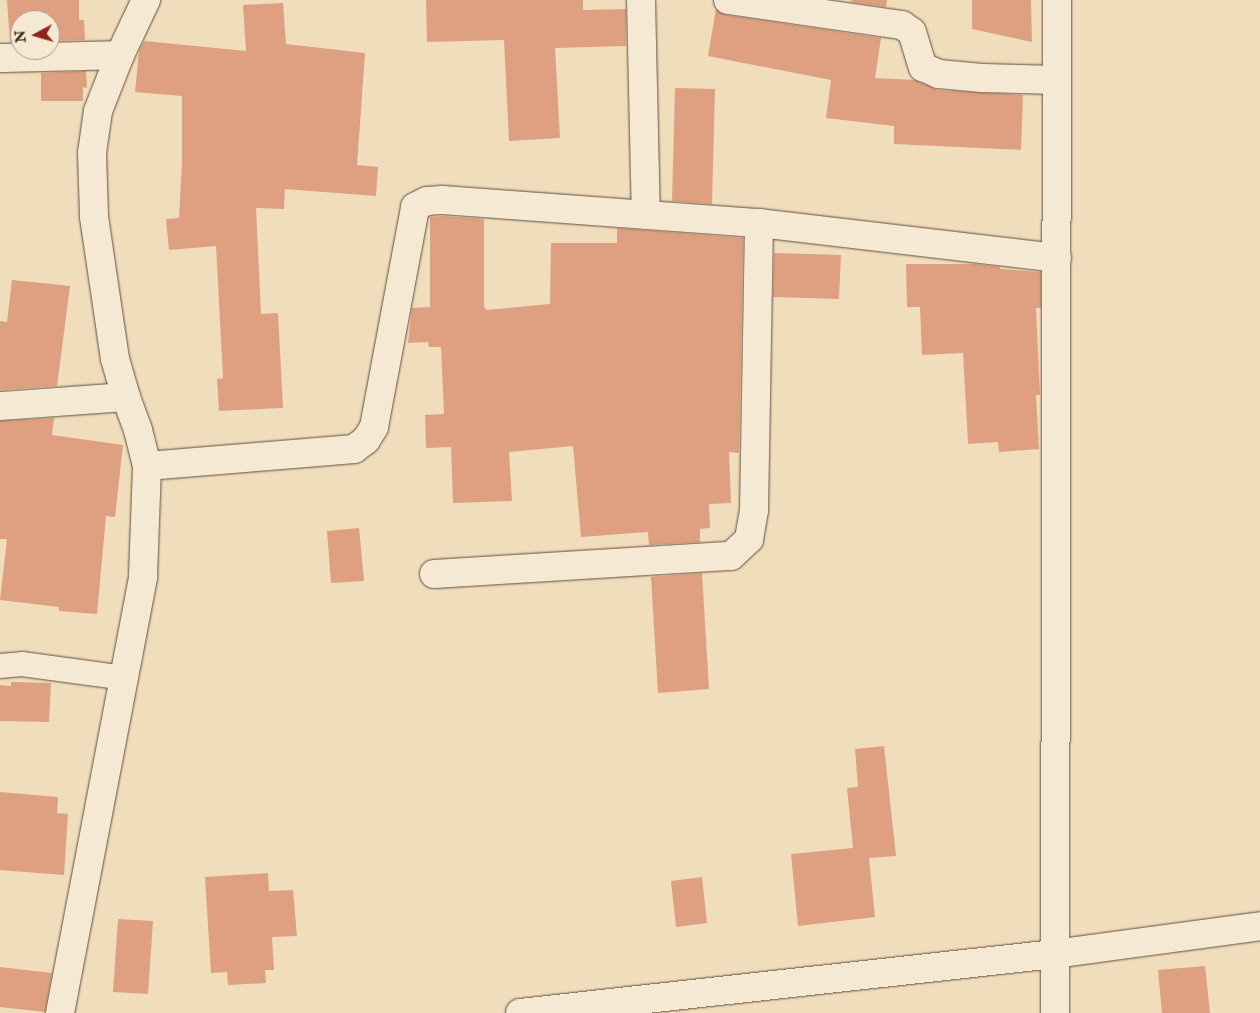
<!DOCTYPE html>
<html>
<head>
<meta charset="utf-8">
<style>
	body { margin:0 }
	#map { position:relative; width:1260px; height:1013px; overflow:hidden; background:#efddbc; font-family:"IM FELL Double Pica",serif }
	div>[style] { position:absolute }
	.building>* { inset:0; background:#dfa081 }
	.roads { filter:drop-shadow(0 0 1px #624e3d) drop-shadow(0 0 1px #624e3d) }
	.lane>* { height:24px; margin:-12px; padding:0 12px; transform-origin:12px; border-radius:12px; background:#f5e9d3 }
	.street>* { height:28px; margin:-14px; padding:0 14px; transform-origin:14px; border-radius:14px; background:#f5e9d3 }
	.secondary>* { height:28px; margin:-14px; padding:0 14px; transform-origin:14px; border-radius:14px; background:#f5e9d3 }
	span { translate:-50% -50%; white-space:nowrap; text-align:center; line-height:1.15; -webkit-text-stroke:4px #f5e9d3; paint-order:stroke }
	.north { position:absolute; left:10px; top:10px; width:50px; height:50px; box-sizing:border-box; background:#f5e9d3; border:1px solid #a79886; border-radius:50%; rotate:264deg; font-size:14px; font-weight:700; line-height:20px; text-align:center; color:#331e13 }
	.north::after { content:''; display:block; margin:auto; width:18px; height:22px; background:#8f2418; clip-path:polygon(50% 0,100% 100%,50% 72%,0 100%) }
</style>
</head>
<body>
<div id="map">
	<div class="building">
		<div style="clip-path:polygon(7px 0,79px 0,79px 20px,84px 20px,85px 40px,50px 41px,50px 20px,20px 20px,20px 42px,10px 42px)"></div>
		<div style="clip-path:polygon(426px 0,583px 0,583px 10px,626px 9px,626px 46px,555px 48px,560px 138px,509px 141px,504px 40px,427px 42px)"></div>
		<div style="clip-path:polygon(852px 0,887px 0,886px 7px,851px 2px)"></div>
		<div style="clip-path:polygon(972px 0,1031px 0,1032px 42px,972px 29px)"></div>
		<div style="clip-path:polygon(283px 3px,286px 44px,365px 53px,357px 165px,378px 167px,376px 196px,285px 189px,284px 209px,256px 208px,261px 314px,278px 313px,283px 408px,219px 411px,217px 379px,223px 378px,216px 246px,169px 250px,166px 219px,179px 218px,182px 162px,182px 96px,135px 92px,139px 51px,144px 41px,246px 51px,243px 5px)"></div>
		<div style="clip-path:polygon(716px 9px,726px 15px,881px 38px,875px 78px,915px 80px,938px 90px,1023px 95px,1021px 150px,894px 144px,894px 126px,826px 118px,831px 80px,708px 56px)"></div>
		<div style="clip-path:polygon(86px 71px,87px 88px,83px 87px,83px 101px,41px 101px,41px 73px)"></div>
		<div style="clip-path:polygon(675px 88px,715px 89px,712px 204px,672px 201px)"></div>
		<div style="clip-path:polygon(443px 216px,484px 219px,484px 306px,486px 310px,550px 304px,551px 243px,617px 243px,617px 228px,743px 238px,739px 453px,729px 452px,731px 503px,709px 504px,710px 528px,700px 529px,700px 542px,649px 545px,648px 532px,581px 537px,573px 446px,509px 452px,512px 501px,453px 503px,451px 447px,426px 448px,425px 415px,444px 414px,441px 347px,429px 347px,428px 342px,408px 343px,412px 308px,430px 307px,430px 217px)"></div>
		<div style="clip-path:polygon(774px 253px,841px 255px,839px 299px,773px 297px)"></div>
		<div style="clip-path:polygon(906px 264px,976px 264px,1000px 267px,1000px 269px,1041px 272px,1041px 308px,1036px 308px,1040px 395px,1036px 395px,1039px 449px,999px 452px,998px 442px,968px 444px,963px 353px,922px 355px,920px 307px,907px 307px)"></div>
		<div style="clip-path:polygon(12px 280px,70px 286px,57px 386px,0 390px,0 321px,7px 322px)"></div>
		<div style="clip-path:polygon(54px 418px,52px 435px,123px 445px,115px 517px,106px 516px,97px 614px,59px 611px,59px 607px,0 600px,7px 539px,0 539px,0 421px)"></div>
		<div style="clip-path:polygon(359px 528px,364px 581px,331px 583px,327px 531px)"></div>
		<div style="clip-path:polygon(702px 573px,709px 689px,658px 693px,651px 577px)"></div>
		<div style="clip-path:polygon(11px 682px,51px 683px,49px 722px,0 721px,0 685px,11px 686px)"></div>
		<div style="clip-path:polygon(884px 746px,896px 856px,869px 858px,875px 917px,798px 926px,791px 854px,853px 848px,847px 788px,858px 787px,855px 749px)"></div>
		<div style="clip-path:polygon(0 792px,58px 797px,57px 813px,68px 814px,64px 875px,0 870px)"></div>
		<div style="clip-path:polygon(268px 873px,269px 891px,293px 890px,297px 936px,272px 937px,274px 970px,265px 970px,266px 983px,228px 985px,227px 972px,211px 973px,205px 877px)"></div>
		<div style="clip-path:polygon(702px 877px,707px 923px,676px 927px,671px 881px)"></div>
		<div style="clip-path:polygon(118px 919px,153px 921px,148px 994px,113px 992px)"></div>
		<div style="clip-path:polygon(1205px 966px,1210px 1013px,1162px 1013px,1158px 970px)"></div>
		<div style="clip-path:polygon(0 967px,52px 973px,45px 1012px,0 1007px)"></div>
	</div>
	<div class="roads">
		<div class="lane">
			<div style="left:0;top:666px;width:22px;rotate:-5deg"></div>
			<div style="left:22px;top:664px;width:103px;rotate:7.8deg"></div>
		</div>
		<div class="street">
			<div style="left:641px;top:0;width:215px;rotate:88.7deg"></div>
			<div style="left:728px;top:0;width:176px;rotate:8.2deg"></div>
			<div style="left:902px;top:25px;width:12px;rotate:35deg"></div>
			<div style="left:912px;top:32px;width:37px;rotate:73deg"></div>
			<div style="left:923px;top:67px;width:17px;rotate:24deg"></div>
			<div style="left:939px;top:74px;width:43px;rotate:5.3deg"></div>
			<div style="left:982px;top:78px;width:75px;rotate:1.5deg"></div>
			<div style="left:0;top:58px;width:120px;rotate:-1.4deg"></div>
			<div style="left:0;top:406px;width:126px;rotate:-4.1deg"></div>
			<div style="left:147px;top:466px;width:208px;rotate:-4.7deg"></div>
			<div style="left:354px;top:449px;width:15px;rotate:-37deg"></div>
			<div style="left:366px;top:440px;width:15px;rotate:-58deg"></div>
			<div style="left:374px;top:427px;width:224px;rotate:-79.4deg"></div>
			<div style="left:415px;top:207px;width:13px;rotate:-27deg"></div>
			<div style="left:427px;top:201px;width:16px;rotate:-4deg"></div>
			<div style="left:443px;top:200px;width:317px;rotate:4.2deg"></div>
			<div style="left:759px;top:223px;width:300px;rotate:6.7deg"></div>
			<div style="left:434px;top:574px;width:298px;rotate:-3.5deg"></div>
			<div style="left:731px;top:556px;width:25px;rotate:-43deg"></div>
			<div style="left:749px;top:539px;width:29px;rotate:-80deg"></div>
			<div style="left:754px;top:510px;width:287px;rotate:-89deg"></div>
			<div style="left:60px;top:1013px;width:445px;rotate:-79.2deg"></div>
			<div style="left:143px;top:576px;width:110px;rotate:-87.9deg"></div>
			<div style="left:147px;top:466px;width:37px;rotate:-104deg"></div>
			<div style="left:138px;top:430px;width:35px;rotate:-110deg"></div>
			<div style="left:126px;top:397px;width:40px;rotate:-106deg"></div>
			<div style="left:115px;top:359px;width:145px;rotate:-98.4deg"></div>
			<div style="left:94px;top:216px;width:63px;rotate:-91.8deg"></div>
			<div style="left:92px;top:153px;width:42px;rotate:-81.9deg"></div>
			<div style="left:98px;top:111px;width:60px;rotate:-68.6deg"></div>
			<div style="left:120px;top:55px;width:61px;rotate:-64.7deg"></div>
			<div style="left:1055px;top:1013px;width:1013px;rotate:-89.89deg"></div>
		</div>
		<div class="secondary">
			<div style="left:520px;top:1013px;width:537px;rotate:-6.3deg"></div>
			<div style="left:1054px;top:954px;width:208px;rotate:-7.7deg"></div>
		</div>
	</div>
	<div class="north">N</div>
</div>
</body>
</html>
